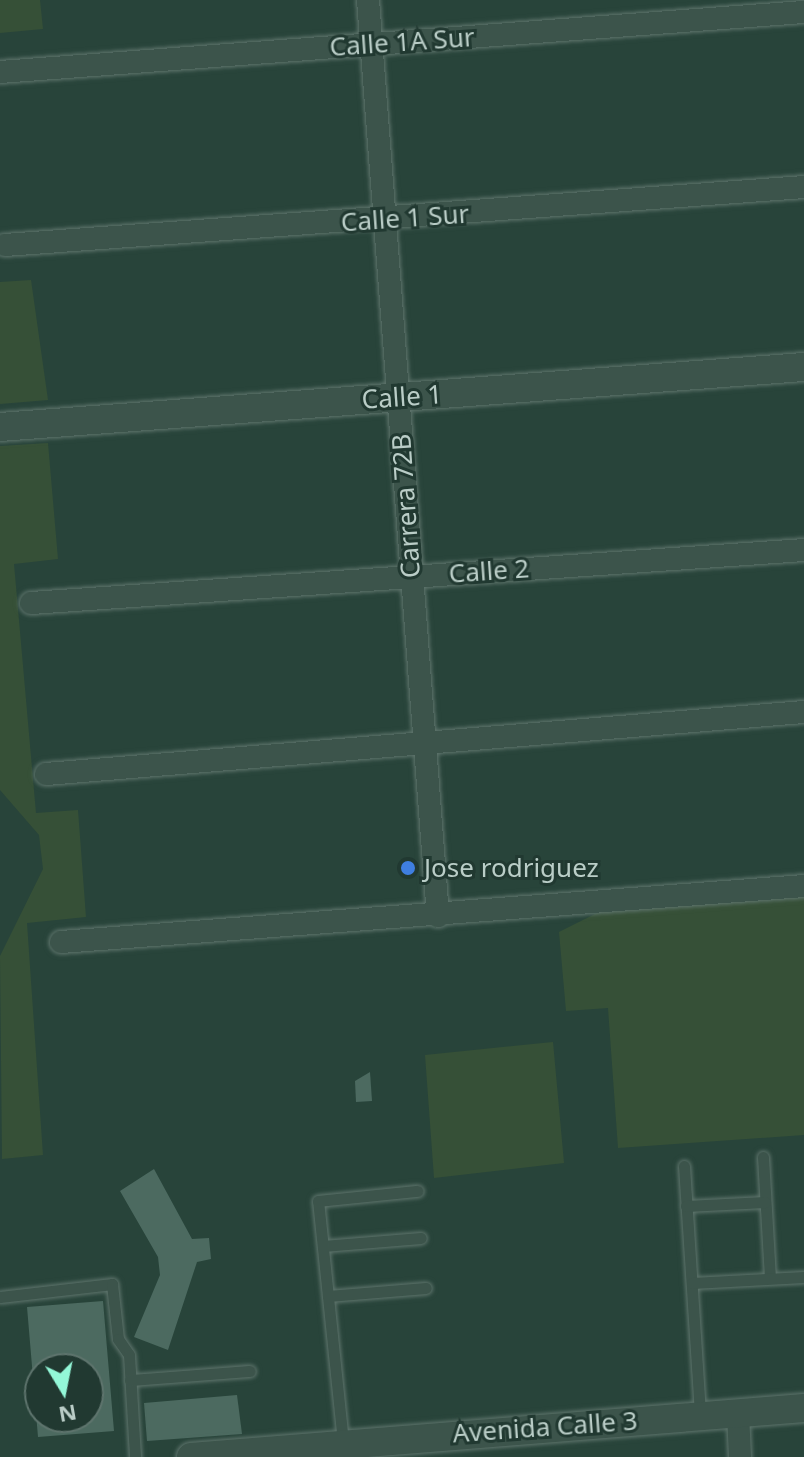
<!DOCTYPE html>
<html>
<head>
<meta charset="utf-8">
<style>
	body { margin:0 }
	#map { position:relative; width:804px; height:1457px; overflow:hidden; background:#28443a; font-family:"Noto Sans",sans-serif }
	div>[style] { position:absolute }
	.green>* { inset:0; background:#365037 }
	.building>* { inset:0; background:#4c6a60 }
	.roads { filter:drop-shadow(0 0 2px #5e746c) drop-shadow(0 0 2px #5e746c) }
	.service>* { height:11px; margin:-5.5px; padding:0 5.5px; transform-origin:5.5px; border-radius:5.5px; background:#3c544b }
	.minor>* { height:22px; margin:-11px; padding:0 11px; transform-origin:11px; border-radius:11px; background:#3c544b }
	.tertiary>* { height:28px; margin:-14px; padding:0 14px; transform-origin:14px; border-radius:14px; background:#3c544b }
	.dots>* { width:22px; height:22px; translate:-50% -50%; box-sizing:border-box; border:4px solid #213931; border-radius:50% }
	span { translate:-50% -50%; white-space:nowrap; text-align:center; line-height:1.15; -webkit-text-stroke:6px #213931; paint-order:stroke }
	.street-label { font-size:26px; color:#bacdc7 }
	.poi-label { font-size:26px; color:#bacdc7 }
	.left { translate:0 -50%; text-align:left }
	.north { position:absolute; left:24px; top:1353px; width:80px; height:80px; box-sizing:border-box; background:#213931; border:2px solid #5e746d; border-radius:50%; rotate:170deg; font-size:22px; font-weight:700; line-height:32px; text-align:center; color:#bacdc7 }
	.north::after { content:''; display:block; margin:auto; width:28px; height:36px; background:#93f8d8; clip-path:polygon(50% 0,100% 100%,50% 72%,0 100%) }
</style>
</head>
<body>
<div id="map">
	<div class="green">
		<div style="clip-path:polygon(0 0,40px 0,43px 29px,0 33px)"></div>
		<div style="clip-path:polygon(31px 280px,48px 400px,0 404px,0 282px)"></div>
		<div style="clip-path:polygon(48px 443px,58px 559px,14px 564px,36px 813px,78px 810px,86px 917px,27px 923px,43px 1155px,2px 1159px,0 956px,43px 869px,39px 835px,0 790px,0 446px)"></div>
		<div style="clip-path:polygon(804px 896px,804px 1135px,618px 1148px,608px 1008px,566px 1011px,559px 932px,601px 911px)"></div>
		<div style="clip-path:polygon(553px 1042px,564px 1163px,434px 1178px,425px 1055px)"></div>
	</div>
	<div class="building">
		<div style="clip-path:polygon(370px 1072px,372px 1101px,356px 1102px,355px 1081px)"></div>
		<div style="clip-path:polygon(154px 1169px,192px 1239px,209px 1238px,211px 1259px,197px 1262px,168px 1350px,134px 1337px,160px 1275px,158px 1257px,120px 1191px)"></div>
		<div style="clip-path:polygon(evenodd,103px 1301px,114px 1431px,38px 1437px,27px 1307px,103px 1301px,40px 1369px,88px 1369px,88px 1417px,40px 1417px,40px 1369px)"></div>
		<div style="clip-path:polygon(237px 1395px,242px 1434px,147px 1441px,144px 1403px)"></div>
	</div>
	<div class="roads">
		<div class="service">
			<div style="left:763px;top:1157px;width:121px;rotate:86.7deg"></div>
			<div style="left:684px;top:1166px;width:251px;rotate:86.3deg"></div>
			<div style="left:686px;top:1206px;width:79px;rotate:-2.9deg"></div>
			<div style="left:323px;top:1246px;width:98px;rotate:-4.7deg"></div>
			<div style="left:692px;top:1283px;width:112px;rotate:-3.1deg"></div>
			<div style="left:328px;top:1296px;width:98px;rotate:-4.7deg"></div>
			<div style="left:0;top:1297px;width:113px;rotate:-6.6deg"></div>
			<div style="left:112px;top:1284px;width:55px;rotate:83.8deg"></div>
			<div style="left:118px;top:1339px;width:19px;rotate:55deg"></div>
			<div style="left:129px;top:1355px;width:102px;rotate:86.6deg"></div>
			<div style="left:130px;top:1380px;width:120px;rotate:-4.3deg"></div>
			<div style="left:343px;top:1442px;width:242px;rotate:-95.9deg"></div>
			<div style="left:318px;top:1201px;width:100px;rotate:-5.8deg"></div>
		</div>
		<div class="minor">
			<div style="left:368px;top:0;width:919px;rotate:85.63deg"></div>
			<div style="left:0;top:72px;width:806px;rotate:-4.27deg"></div>
			<div style="left:5px;top:245px;width:801px;rotate:-4.15deg"></div>
			<div style="left:31px;top:603px;width:775px;rotate:-3.92deg"></div>
			<div style="left:46px;top:774px;width:761px;rotate:-4.68deg"></div>
			<div style="left:61px;top:942px;width:745px;rotate:-4.31deg"></div>
			<div style="left:738px;top:1413px;width:44px;rotate:87.4deg"></div>
		</div>
		<div class="tertiary">
			<div style="left:0;top:427px;width:806px;rotate:-4.27deg"></div>
			<div style="left:191px;top:1457px;width:615px;rotate:-4.57deg"></div>
		</div>
	</div>
	<div class="dots">
		<div style="left:408px;top:868px;background:#3f7fe0"></div>
	</div>
	<div class="street-label">
		<span style="left:402px;top:42px;rotate:-4deg">Calle 1A Sur</span>
		<span style="left:405px;top:218px;rotate:-4deg">Calle 1 Sur</span>
		<span style="left:402px;top:397px;rotate:-4deg">Calle 1</span>
		<span style="left:406px;top:506px;rotate:-94deg">Carrera 72B</span>
		<span style="left:489px;top:571px;rotate:-4deg">Calle 2</span>
		<span style="left:545px;top:1427px;rotate:-4deg">Avenida Calle 3</span>
	</div>
	<div class="poi-label">
		<span class="left" style="left:424px;top:868px">Jose rodriguez</span>
	</div>
	<div class="north">N</div>
</div>
</body>
</html>
